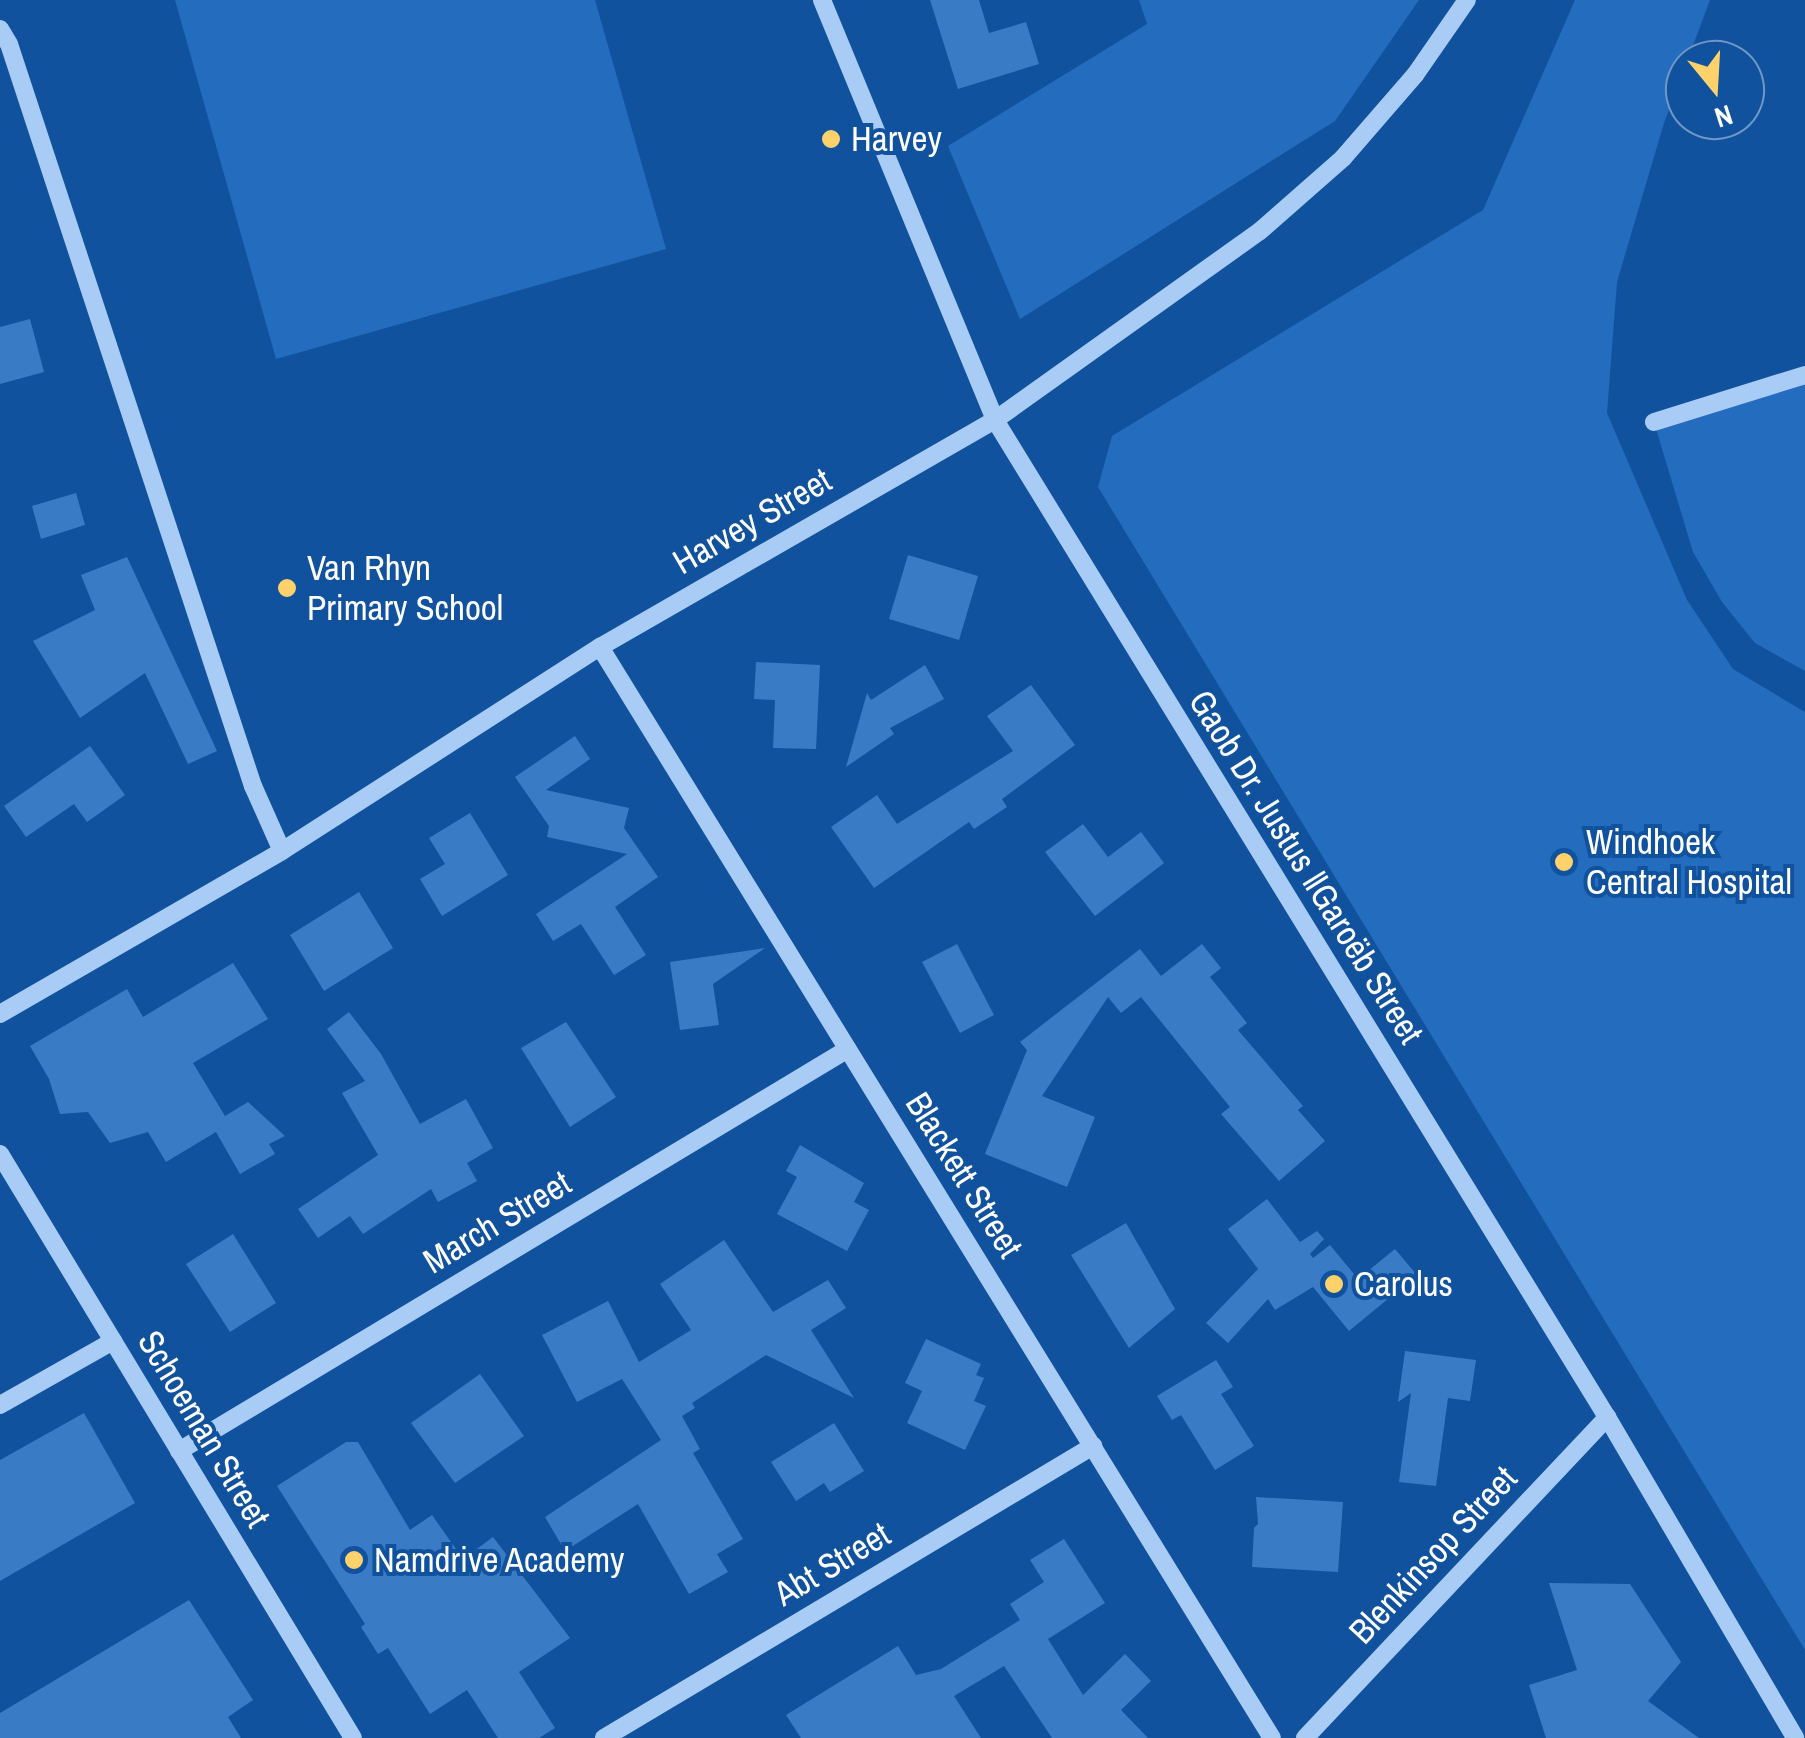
<!DOCTYPE html>
<html>
<head>
<meta charset="utf-8">
<style>
	body { margin:0 }
	#map { position:relative; width:1805px; height:1738px; overflow:hidden; background:#11529e; font-family:"Archivo Narrow",sans-serif }
	div>[style] { position:absolute }
	.green>* { inset:0; background:#246cbd }
	.building>* { inset:0; background:#3a7bc5 }
	.minor>* { height:18px; margin:-9px; padding:0 9px; transform-origin:9px; border-radius:9px; background:#a8ccf5 }
	.dots>* { width:28px; height:28px; translate:-50% -50%; box-sizing:border-box; border:5px solid #11529e; border-radius:50% }
	span { translate:-50% -50%; white-space:nowrap; text-align:center; line-height:1.15; -webkit-text-stroke:8px #11529e; paint-order:stroke }
	.poi-label { font-size:35px; color:#fff }
	.left { translate:0 -50%; text-align:left }
	.street-label { font-size:35px; color:#fff }
	.north { position:absolute; left:1665px; top:40px; width:100px; height:100px; box-sizing:border-box; background:#11529e; border:2px solid #7097c5; border-radius:50%; rotate:162deg; font-size:28px; font-weight:700; line-height:40px; text-align:center; color:#fff }
	.north::after { content:''; display:block; margin:auto; width:35px; height:45px; background:#ffd16b; clip-path:polygon(50% 0,100% 100%,50% 72%,0 100%) }
</style>
</head>
<body>
<div id="map">
	<div class="green">
		<div style="clip-path:polygon(175px 0,595px 0,666px 249px,276px 359px)"></div>
		<div style="clip-path:polygon(1139px 0,1419px 0,1335px 121px,1020px 319px,948px 146px,1147px 24px)"></div>
		<div style="clip-path:polygon(1575px 0,1710px 0,1664px 123px,1617px 282px,1607px 413px,1687px 600px,1733px 669px,1805px 712px,1805px 1650px,1098px 487px,1112px 436px,1483px 210px)"></div>
		<div style="clip-path:polygon(1805px 375px,1805px 671px,1755px 643px,1722px 602px,1693px 552px,1654px 422px)"></div>
	</div>
	<div class="building">
		<div style="clip-path:polygon(930px 0,979px 0,989px 33px,1026px 22px,1039px 64px,958px 89px)"></div>
		<div style="clip-path:polygon(30px 319px,44px 372px,0 384px,0 327px)"></div>
		<div style="clip-path:polygon(76px 493px,85px 525px,41px 539px,32px 506px)"></div>
		<div style="clip-path:polygon(908px 555px,978px 576px,959px 640px,889px 619px)"></div>
		<div style="clip-path:polygon(127px 557px,217px 751px,188px 764px,145px 673px,80px 718px,33px 641px,95px 610px,81px 575px)"></div>
		<div style="clip-path:polygon(756px 662px,820px 665px,816px 749px,773px 748px,775px 700px,754px 699px)"></div>
		<div style="clip-path:polygon(925px 665px,944px 699px,890px 728px,894px 734px,846px 767px,867px 693px,871px 700px)"></div>
		<div style="clip-path:polygon(1031px 685px,1075px 745px,1002px 799px,1007px 807px,974px 829px,969px 822px,874px 888px,831px 827px,877px 795px,897px 824px,1013px 751px,987px 716px)"></div>
		<div style="clip-path:polygon(575px 736px,590px 759px,546px 790px,629px 808px,624px 828px,658px 877px,615px 907px,646px 955px,614px 975px,581px 924px,553px 941px,536px 914px,627px 854px,547px 837px,549px 826px,515px 777px)"></div>
		<div style="clip-path:polygon(90px 746px,125px 795px,87px 822px,74px 804px,26px 837px,4px 806px)"></div>
		<div style="clip-path:polygon(470px 813px,508px 875px,442px 916px,420px 879px,445px 864px,429px 838px)"></div>
		<div style="clip-path:polygon(1083px 824px,1108px 857px,1141px 832px,1164px 863px,1095px 916px,1045px 852px)"></div>
		<div style="clip-path:polygon(359px 892px,393px 948px,324px 991px,290px 935px)"></div>
		<div style="clip-path:polygon(957px 944px,994px 1015px,960px 1033px,922px 962px)"></div>
		<div style="clip-path:polygon(1202px 944px,1221px 968px,1210px 977px,1247px 1023px,1238px 1030px,1303px 1106px,1298px 1110px,1325px 1141px,1279px 1181px,1221px 1114px,1230px 1107px,1141px 997px,1121px 1013px,1108px 997px,1042px 1096px,1095px 1117px,1067px 1187px,985px 1154px,1027px 1050px,1020px 1042px,1140px 949px,1161px 976px)"></div>
		<div style="clip-path:polygon(765px 948px,713px 984px,719px 1025px,680px 1030px,670px 962px)"></div>
		<div style="clip-path:polygon(233px 963px,268px 1019px,193px 1063px,225px 1116px,248px 1102px,285px 1136px,269px 1144px,275px 1154px,240px 1174px,216px 1132px,166px 1162px,148px 1132px,110px 1143px,88px 1112px,60px 1114px,49px 1079px,30px 1046px,127px 989px,143px 1017px)"></div>
		<div style="clip-path:polygon(349px 1012px,381px 1054px,420px 1124px,466px 1099px,493px 1148px,467px 1163px,477px 1181px,438px 1202px,431px 1189px,363px 1234px,350px 1216px,318px 1238px,298px 1209px,378px 1155px,342px 1093px,365px 1081px,327px 1029px)"></div>
		<div style="clip-path:polygon(566px 1022px,616px 1097px,570px 1127px,521px 1048px)"></div>
		<div style="clip-path:polygon(800px 1145px,864px 1183px,854px 1202px,869px 1210px,847px 1251px,777px 1214px,797px 1177px,786px 1171px)"></div>
		<div style="clip-path:polygon(1267px 1199px,1300px 1242px,1317px 1231px,1324px 1239px,1310px 1254px,1313px 1258px,1330px 1245px,1358px 1279px,1395px 1249px,1417px 1275px,1349px 1331px,1313px 1287px,1275px 1310px,1268px 1299px,1228px 1343px,1206px 1323px,1258px 1269px,1228px 1229px)"></div>
		<div style="clip-path:polygon(1126px 1223px,1175px 1309px,1129px 1348px,1071px 1255px)"></div>
		<div style="clip-path:polygon(233px 1234px,276px 1303px,230px 1332px,186px 1264px)"></div>
		<div style="clip-path:polygon(724px 1240px,773px 1312px,828px 1280px,846px 1308px,811px 1330px,854px 1398px,766px 1355px,692px 1403px,695px 1408px,682px 1416px,700px 1449px,693px 1453px,743px 1539px,717px 1554px,728px 1572px,689px 1594px,638px 1504px,565px 1551px,545px 1517px,661px 1440px,622px 1379px,577px 1402px,542px 1335px,608px 1301px,639px 1362px,691px 1330px,660px 1284px)"></div>
		<div style="clip-path:polygon(926px 1339px,981px 1364px,976px 1375px,984px 1378px,974px 1401px,986px 1406px,965px 1450px,907px 1423px,922px 1391px,905px 1383px)"></div>
		<div style="clip-path:polygon(1405px 1351px,1476px 1360px,1470px 1401px,1448px 1398px,1436px 1486px,1399px 1482px,1411px 1393px,1398px 1402px)"></div>
		<div style="clip-path:polygon(1216px 1360px,1233px 1387px,1221px 1394px,1254px 1446px,1215px 1470px,1181px 1415px,1172px 1420px,1157px 1396px)"></div>
		<div style="clip-path:polygon(480px 1374px,524px 1436px,455px 1483px,411px 1423px)"></div>
		<div style="clip-path:polygon(84px 1413px,135px 1503px,0 1581px,0 1460px)"></div>
		<div style="clip-path:polygon(834px 1423px,864px 1471px,830px 1492px,824px 1483px,796px 1501px,771px 1462px)"></div>
		<div style="clip-path:polygon(346px 1442px,358px 1442px,410px 1530px,432px 1515px,463px 1559px,493px 1537px,570px 1638px,519px 1672px,555px 1728px,539px 1738px,498px 1738px,467px 1690px,430px 1714px,388px 1648px,378px 1654px,361px 1627px,365px 1624px,277px 1486px)"></div>
		<div style="clip-path:polygon(1256px 1497px,1343px 1502px,1338px 1572px,1252px 1567px,1254px 1528px,1258px 1524px)"></div>
		<div style="clip-path:polygon(1064px 1539px,1105px 1603px,1048px 1639px,1083px 1695px,1125px 1654px,1151px 1681px,1121px 1710px,1148px 1738px,1052px 1738px,1004px 1666px,954px 1696px,981px 1738px,801px 1738px,786px 1715px,898px 1646px,916px 1675px,941px 1669px,1020px 1620px,1010px 1604px,1044px 1582px,1030px 1560px)"></div>
		<div style="clip-path:polygon(1549px 1583px,1630px 1584px,1681px 1662px,1648px 1701px,1699px 1738px,1546px 1738px,1529px 1685px,1577px 1670px)"></div>
		<div style="clip-path:polygon(189px 1600px,253px 1700px,228px 1717px,241px 1738px,0 1738px,0 1713px)"></div>
	</div>
	<div class="minor">
		<div style="left:822px;top:0;width:454px;rotate:67.6deg"></div>
		<div style="left:995px;top:420px;width:1170px;rotate:58.46deg"></div>
		<div style="left:1607px;top:1417px;width:372px;rotate:59.6deg"></div>
		<div style="left:0;top:29px;width:17px;rotate:59deg"></div>
		<div style="left:9px;top:44px;width:781px;rotate:71.8deg"></div>
		<div style="left:253px;top:786px;width:71px;rotate:66deg"></div>
		<div style="left:1654px;top:422px;width:158px;rotate:-17.3deg"></div>
		<div style="left:600px;top:647px;width:1281px;rotate:58.37deg"></div>
		<div style="left:0;top:1014px;width:326px;rotate:-30deg"></div>
		<div style="left:282px;top:851px;width:378px;rotate:-32.7deg"></div>
		<div style="left:600px;top:647px;width:456px;rotate:-29.9deg"></div>
		<div style="left:995px;top:420px;width:325px;rotate:-35.5deg"></div>
		<div style="left:1260px;top:231px;width:111px;rotate:-41.3deg"></div>
		<div style="left:1343px;top:158px;width:110px;rotate:-49.1deg"></div>
		<div style="left:1415px;top:75px;width:91px;rotate:-55.3deg"></div>
		<div style="left:0;top:1154px;width:682px;rotate:58.85deg"></div>
		<div style="left:0;top:1405px;width:130px;rotate:-29.5deg"></div>
		<div style="left:179px;top:1451px;width:780px;rotate:-31deg"></div>
		<div style="left:604px;top:1738px;width:570px;rotate:-30.84deg"></div>
		<div style="left:1305px;top:1738px;width:441px;rotate:-46.7deg"></div>
	</div>
	<div class="dots">
		<div style="left:831px;top:139px;background:#ffd16b"></div>
		<div style="left:287px;top:588px;background:#ffd16b"></div>
		<div style="left:1564px;top:862px;background:#ffd16b"></div>
		<div style="left:1334px;top:1284px;background:#ffd16b"></div>
		<div style="left:354px;top:1560px;background:#ffd16b"></div>
	</div>
	<div class="poi-label">
		<span class="left" style="left:851px;top:139px">Harvey</span>
		<span class="left" style="left:307px;top:588px">Van Rhyn<br>Primary School</span>
		<span class="left" style="left:1586px;top:862px">Windhoek<br>Central Hospital</span>
		<span class="left" style="left:1354px;top:1284px">Carolus</span>
		<span class="left" style="left:374px;top:1560px">Namdrive Academy</span>
	</div>
	<div class="street-label">
		<span style="left:752px;top:521px;rotate:-30deg">Harvey Street</span>
		<span style="left:1306px;top:867px;rotate:58deg">Gaob Dr. Justus ǁGaroëb Street</span>
		<span style="left:964px;top:1175px;rotate:58deg">Blackett Street</span>
		<span style="left:497px;top:1222px;rotate:-31deg">March Street</span>
		<span style="left:204px;top:1429px;rotate:59deg">Schoeman Street</span>
		<span style="left:1433px;top:1555px;rotate:-47deg">Blenkinsop Street</span>
		<span style="left:832px;top:1564px;rotate:-31deg">Abt Street</span>
	</div>
	<div class="north">N</div>
</div>
</body>
</html>
